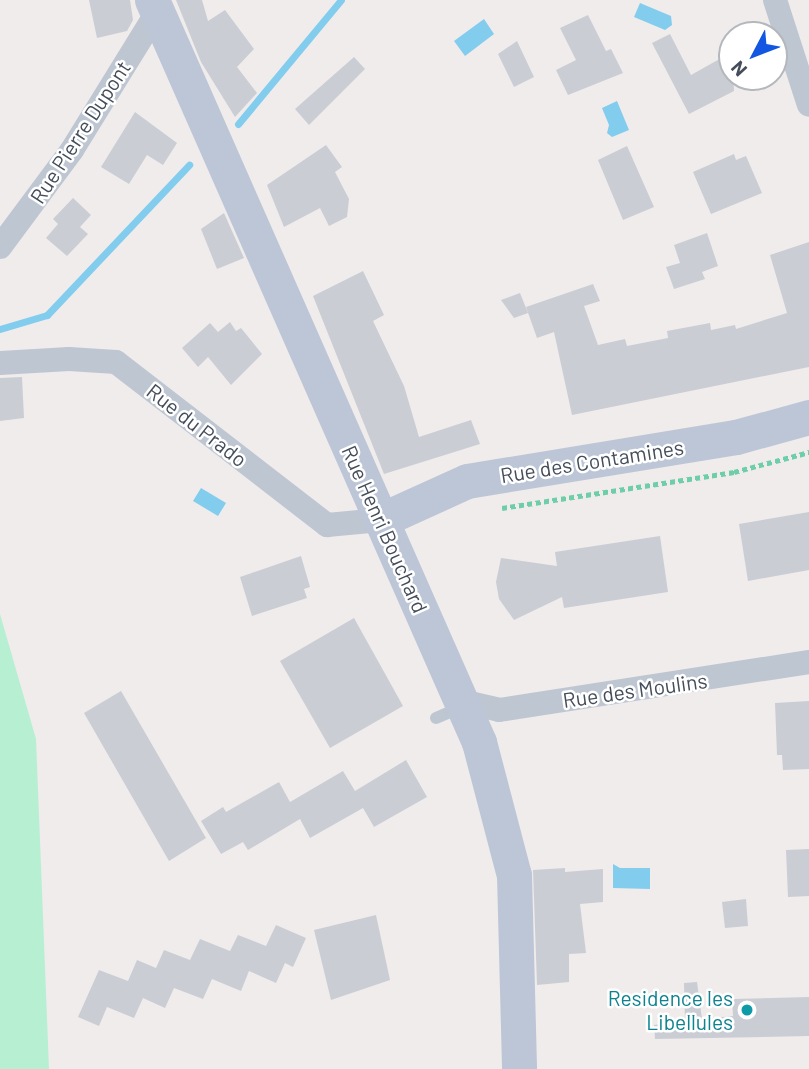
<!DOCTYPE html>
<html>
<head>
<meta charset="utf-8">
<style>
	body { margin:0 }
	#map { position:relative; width:809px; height:1069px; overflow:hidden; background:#efeceb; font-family:Barlow,sans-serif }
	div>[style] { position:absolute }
	.green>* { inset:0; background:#b7efd3 }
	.water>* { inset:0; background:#82ccee }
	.stream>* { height:7px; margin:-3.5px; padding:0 3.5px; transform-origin:3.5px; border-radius:3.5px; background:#82ccee }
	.building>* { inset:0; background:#cbcdd4 }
	.path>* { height:4.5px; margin-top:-2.25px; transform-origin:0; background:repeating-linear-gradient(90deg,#6ecea9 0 5px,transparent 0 8.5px) }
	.lane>* { height:12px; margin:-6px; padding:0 6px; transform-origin:6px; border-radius:6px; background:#bec6d2 }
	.street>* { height:24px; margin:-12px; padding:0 12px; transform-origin:12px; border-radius:12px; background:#bec6d2 }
	.secondary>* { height:35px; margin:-17.5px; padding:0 17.5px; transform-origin:17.5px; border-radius:17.5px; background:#bdc6d6 }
	.dots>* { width:19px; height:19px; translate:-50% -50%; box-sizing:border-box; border:4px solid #fff; border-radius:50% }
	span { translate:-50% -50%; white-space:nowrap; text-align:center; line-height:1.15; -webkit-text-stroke:5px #fff; paint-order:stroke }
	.street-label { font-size:21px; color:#444d59 }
	.culture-label { font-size:21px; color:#0d838f }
	.right { translate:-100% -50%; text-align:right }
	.north { position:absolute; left:718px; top:21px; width:70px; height:70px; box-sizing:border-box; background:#fff; border:2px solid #b4b8bd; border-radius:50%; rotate:228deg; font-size:19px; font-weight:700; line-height:28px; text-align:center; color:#444d59 }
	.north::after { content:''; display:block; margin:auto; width:24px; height:32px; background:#1256e2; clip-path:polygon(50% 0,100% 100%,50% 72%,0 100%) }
</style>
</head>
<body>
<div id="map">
	<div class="green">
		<div style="clip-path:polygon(0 614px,36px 739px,49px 1069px,0 1069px)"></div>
	</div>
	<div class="water">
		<div style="clip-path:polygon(640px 3px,671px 16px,672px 25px,665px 30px,634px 17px)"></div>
		<div style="clip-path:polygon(484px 19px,494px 34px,465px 56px,454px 41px)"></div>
		<div style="clip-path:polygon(617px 101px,629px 130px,612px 137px,607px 133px,609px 125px,602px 108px)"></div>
		<div style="clip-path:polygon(201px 488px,226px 503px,218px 516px,193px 501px)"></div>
		<div style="clip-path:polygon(613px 864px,620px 868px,650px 868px,650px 889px,613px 888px)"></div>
	</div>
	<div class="stream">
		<div style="left:238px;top:124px;width:161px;rotate:-50.3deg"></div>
		<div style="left:0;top:329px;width:49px;rotate:-16.6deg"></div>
		<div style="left:47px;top:315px;width:207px;rotate:-46.6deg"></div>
	</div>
	<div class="building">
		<div style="clip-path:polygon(89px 0,130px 0,133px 20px,127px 31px,97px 38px)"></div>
		<div style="clip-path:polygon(176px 0,202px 0,208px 21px,225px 10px,254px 49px,237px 67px,257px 93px,235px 117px,201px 62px)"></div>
		<div style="clip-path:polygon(588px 15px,606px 51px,611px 49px,623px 73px,568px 95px,556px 70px,576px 60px,560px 28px)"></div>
		<div style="clip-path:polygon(670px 34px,691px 75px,732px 52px,734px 91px,689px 114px,652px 43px)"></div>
		<div style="clip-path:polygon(517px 41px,534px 77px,514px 87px,498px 54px)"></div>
		<div style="clip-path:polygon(354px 57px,365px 69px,309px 125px,295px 109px)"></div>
		<div style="clip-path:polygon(135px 112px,177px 143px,163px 165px,147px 155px,129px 184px,101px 167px)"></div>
		<div style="clip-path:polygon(326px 145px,342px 167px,335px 172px,349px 199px,347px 217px,329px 226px,320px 208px,284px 227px,267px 185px)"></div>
		<div style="clip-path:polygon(627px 146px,654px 207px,623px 220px,598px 160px)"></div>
		<div style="clip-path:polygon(734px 154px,736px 160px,746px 156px,762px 193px,711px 214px,693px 172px)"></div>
		<div style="clip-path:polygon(73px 198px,91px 215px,80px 227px,88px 234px,67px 256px,46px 238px,58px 224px,53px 219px)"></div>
		<div style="clip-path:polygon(224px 213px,244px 258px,217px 269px,201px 229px)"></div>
		<div style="clip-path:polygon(707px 233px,718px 266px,702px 272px,705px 279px,674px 289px,666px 267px,680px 263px,674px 245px)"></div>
		<div style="clip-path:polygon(809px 242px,809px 367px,572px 415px,554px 332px,537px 338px,526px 307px,593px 284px,600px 301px,584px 306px,598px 345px,625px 339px,627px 346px,668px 338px,667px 331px,710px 323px,711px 330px,735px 325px,736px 329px,787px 313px,770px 255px)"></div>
		<div style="clip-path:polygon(363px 271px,384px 315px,373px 321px,404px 386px,419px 437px,471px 420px,480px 444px,384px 474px,313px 296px)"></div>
		<div style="clip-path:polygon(520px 293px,528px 313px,514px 318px,501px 300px)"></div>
		<div style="clip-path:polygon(230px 322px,236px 331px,241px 328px,262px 354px,231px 385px,208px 357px,198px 367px,182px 348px,210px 323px,218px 332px)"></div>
		<div style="clip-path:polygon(22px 377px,24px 418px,0 421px,0 378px)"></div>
		<div style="clip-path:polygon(809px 512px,809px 570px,748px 581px,739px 524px)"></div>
		<div style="clip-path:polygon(660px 536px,668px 592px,564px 608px,562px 597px,514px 620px,499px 599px,496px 582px,501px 558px,557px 566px,555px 552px)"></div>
		<div style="clip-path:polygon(301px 556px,310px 587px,304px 589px,307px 598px,252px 616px,240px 577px)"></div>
		<div style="clip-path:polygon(354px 618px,403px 706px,330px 748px,280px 661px)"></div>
		<div style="clip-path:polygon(121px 691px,206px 838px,169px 861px,84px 713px)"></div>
		<div style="clip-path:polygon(809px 701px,809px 769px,783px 770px,782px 755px,777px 755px,775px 703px)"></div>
		<div style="clip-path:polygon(406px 760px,427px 797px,374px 827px,363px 808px,310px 838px,300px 819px,248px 850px,243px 842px,221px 854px,201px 821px,223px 807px,226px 812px,279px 782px,290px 802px,343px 771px,355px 791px)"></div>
		<div style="clip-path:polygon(809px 849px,809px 896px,788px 897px,786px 850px)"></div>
		<div style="clip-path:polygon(565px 868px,565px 872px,603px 869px,603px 902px,580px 904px,586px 953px,569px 954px,569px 982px,537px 985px,533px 870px)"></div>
		<div style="clip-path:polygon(746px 899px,748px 926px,725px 928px,722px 902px)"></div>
		<div style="clip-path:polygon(376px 915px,390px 980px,331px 1000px,314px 930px)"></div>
		<div style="clip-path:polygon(276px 925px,306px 938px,293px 967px,285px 963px,276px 983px,249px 971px,241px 991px,212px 979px,203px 999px,174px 988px,165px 1008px,143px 998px,134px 1018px,107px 1007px,99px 1026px,78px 1017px,99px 970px,128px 981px,137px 960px,156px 968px,164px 950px,190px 960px,200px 939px,230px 951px,238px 935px,266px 946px)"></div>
		<div style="clip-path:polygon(697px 982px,702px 1019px,733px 1016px,732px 999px,809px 997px,809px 1036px,655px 1039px,654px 1025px,685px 1021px,684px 983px)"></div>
	</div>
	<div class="path">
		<div style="left:502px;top:508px;width:235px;rotate:-8.8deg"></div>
		<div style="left:734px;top:472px;width:78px;rotate:-14.9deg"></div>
	</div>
	<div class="lane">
		<div style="left:436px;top:718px;width:26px;rotate:-23deg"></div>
	</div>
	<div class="street">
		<div style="left:775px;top:0;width:110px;rotate:72.1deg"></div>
		<div style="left:0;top:247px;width:121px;rotate:-53.4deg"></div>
		<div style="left:72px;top:150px;width:160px;rotate:-58.3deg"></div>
		<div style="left:0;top:363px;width:69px;rotate:-3.3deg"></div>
		<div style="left:69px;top:359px;width:47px;rotate:3.7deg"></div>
		<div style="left:116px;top:362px;width:267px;rotate:37.7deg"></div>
		<div style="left:327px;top:525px;width:54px;rotate:-5.3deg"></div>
		<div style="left:461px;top:701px;width:39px;rotate:13deg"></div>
		<div style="left:499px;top:710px;width:314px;rotate:-8.8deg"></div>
	</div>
	<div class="secondary">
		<div style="left:152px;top:0;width:811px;rotate:66.22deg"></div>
		<div style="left:479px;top:742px;width:138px;rotate:75.3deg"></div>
		<div style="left:514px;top:875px;width:194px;rotate:88.5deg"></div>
		<div style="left:381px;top:520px;width:94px;rotate:-24.4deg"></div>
		<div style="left:467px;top:481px;width:273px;rotate:-9.3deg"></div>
		<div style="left:736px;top:437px;width:76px;rotate:-15.3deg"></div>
	</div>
	<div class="dots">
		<div style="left:747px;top:1010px;background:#0f9aa8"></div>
	</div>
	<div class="street-label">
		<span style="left:80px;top:132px;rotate:-57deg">Rue Pierre Dupont</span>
		<span style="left:197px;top:425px;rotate:38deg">Rue du Prado</span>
		<span style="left:592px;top:461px;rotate:-9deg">Rue des Contamines</span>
		<span style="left:385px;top:529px;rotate:66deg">Rue Henri Bouchard</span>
		<span style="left:635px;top:690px;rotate:-8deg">Rue des Moulins</span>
	</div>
	<div class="culture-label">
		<span class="right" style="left:733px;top:1010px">Residence les<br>Libellules</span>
	</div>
	<div class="north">N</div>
</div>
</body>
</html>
